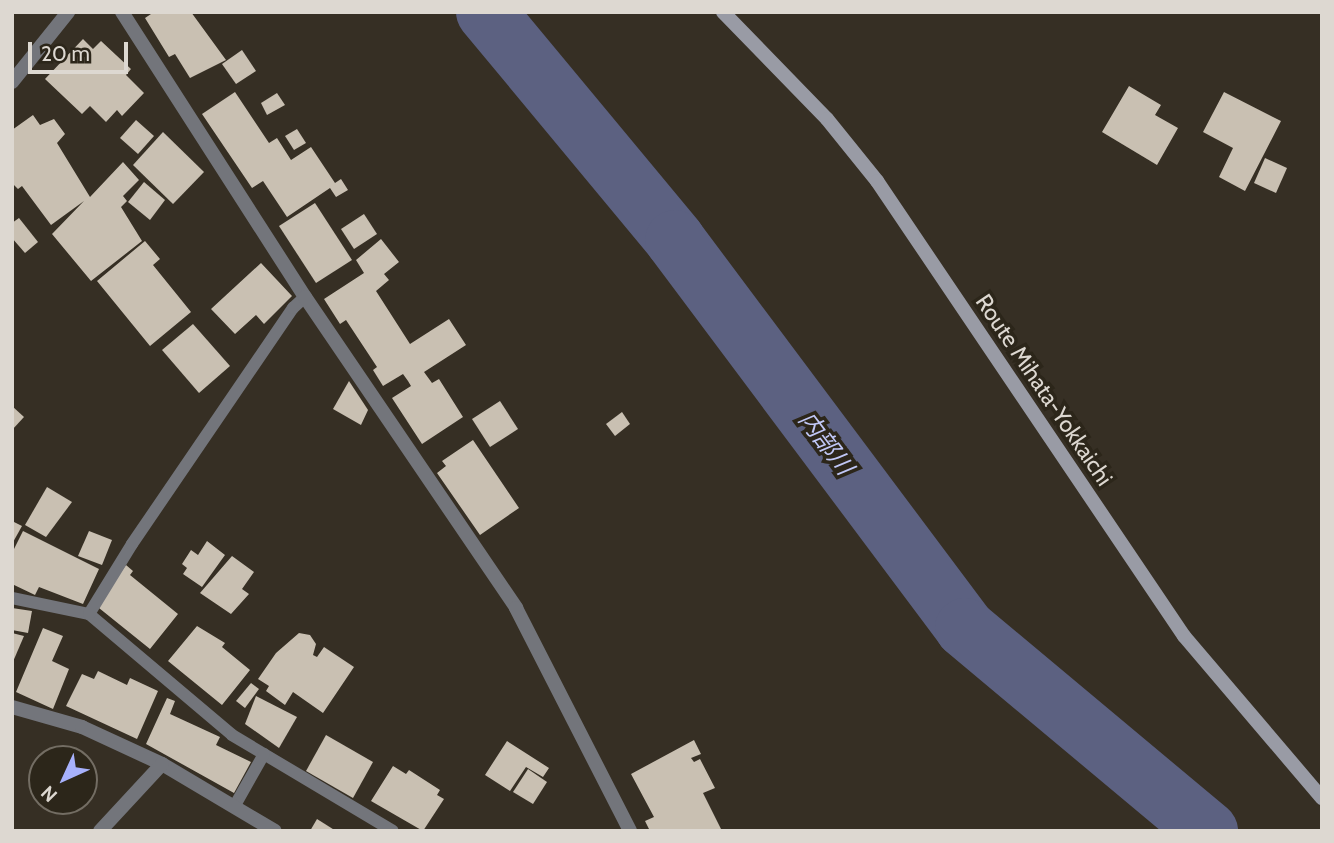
<!DOCTYPE html>
<html>
<head>
<meta charset="utf-8">
<style>
	body { margin:0 }
	#map { position:relative; width:1334px; height:843px; overflow:hidden; background:#362f24; font-family:Cabin,"Noto Sans JP",sans-serif }
	div>[style] { position:absolute }
	.river>* { height:60px; margin:-30px; padding:0 30px; transform-origin:30px; border-radius:30px; background:#5c6181 }
	.building>* { inset:0; background:#c9c0b2 }
	.lane>* { height:12px; margin:-6px; padding:0 6px; transform-origin:6px; border-radius:6px; background:#73757b }
	.street>* { height:14px; margin:-7px; padding:0 7px; transform-origin:7px; border-radius:7px; background:#73757b }
	.secondary>* { height:14px; margin:-7px; padding:0 7px; transform-origin:7px; border-radius:7px; background:#999ba5 }
	span { translate:-50% -50%; white-space:nowrap; text-align:center; line-height:1.15; -webkit-text-stroke:7px #2c261a; paint-order:stroke }
	.street-label { font-size:23px; color:#ddd8d1 }
	.water-label { font-size:24px; color:#c0c7f6; font-style:italic }
	.frame { position:absolute; inset:0; border:14px solid #ddd8d1; pointer-events:none }
	.north { position:absolute; left:28px; top:745px; width:70px; height:70px; box-sizing:border-box; background:#2c261a; border:2px solid #736d63; border-radius:50%; rotate:225deg; font-size:19px; font-weight:700; line-height:28px; text-align:center; color:#ddd8d1 }
	.north::after { content:''; display:block; margin:auto; width:24px; height:32px; background:#a7b1fc; clip-path:polygon(50% 0,100% 100%,50% 72%,0 100%) }
	.scale { position:absolute; left:28px; top:42px; width:100px; height:32px; box-sizing:border-box; border:4px solid #ddd8d1; border-top:0; padding-left:9px; font-size:21px; line-height:24px; white-space:nowrap; color:#ddd8d1; -webkit-text-stroke:5px #2c261a; paint-order:stroke }
</style>
</head>
<body>
<div id="map">
	<div class="river">
		<div style="left:486px;top:12px;width:296px;rotate:50.3deg"></div>
		<div style="left:675px;top:240px;width:484px;rotate:53.2deg"></div>
		<div style="left:965px;top:628px;width:317px;rotate:39.9deg"></div>
	</div>
	<div class="building">
		<div style="clip-path:polygon(154px 12px,191px 12px,226px 60px,190px 78px,175px 54px,169px 57px,145px 18px)"></div>
		<div style="clip-path:polygon(83px 39px,93px 49px,101px 41px,131px 69px,126px 75px,144px 93px,122px 116px,117px 110px,106px 122px,90px 106px,82px 114px,45px 79px)"></div>
		<div style="clip-path:polygon(242px 50px,256px 71px,236px 84px,222px 64px)"></div>
		<div style="clip-path:polygon(1129px 86px,1161px 105px,1155px 115px,1178px 128px,1157px 165px,1102px 132px)"></div>
		<div style="clip-path:polygon(235px 92px,269px 143px,277px 138px,291px 160px,311px 147px,335px 183px,341px 179px,348px 190px,336px 197px,330px 188px,287px 217px,263px 181px,252px 188px,202px 114px)"></div>
		<div style="clip-path:polygon(1224px 92px,1281px 121px,1245px 191px,1219px 177px,1233px 148px,1203px 132px)"></div>
		<div style="clip-path:polygon(277px 93px,285px 105px,267px 115px,261px 103px)"></div>
		<div style="clip-path:polygon(33px 115px,40px 125px,54px 119px,65px 134px,57px 143px,90px 197px,123px 162px,139px 180px,123px 196px,127px 201px,121px 207px,142px 241px,91px 281px,52px 234px,84px 201px,51px 225px,22px 186px,18px 189px,12px 183px,12px 130px)"></div>
		<div style="clip-path:polygon(136px 120px,154px 136px,138px 154px,120px 138px)"></div>
		<div style="clip-path:polygon(297px 129px,306px 143px,294px 150px,285px 136px)"></div>
		<div style="clip-path:polygon(163px 132px,204px 172px,173px 204px,133px 165px)"></div>
		<div style="clip-path:polygon(1265px 158px,1287px 168px,1276px 193px,1254px 183px)"></div>
		<div style="clip-path:polygon(144px 182px,165px 200px,150px 220px,128px 202px)"></div>
		<div style="clip-path:polygon(315px 203px,352px 260px,316px 283px,279px 226px)"></div>
		<div style="clip-path:polygon(364px 214px,377px 234px,354px 249px,341px 229px)"></div>
		<div style="clip-path:polygon(19px 218px,38px 242px,25px 253px,12px 238px,12px 223px)"></div>
		<div style="clip-path:polygon(381px 239px,399px 262px,384px 274px,389px 280px,376px 291px,410px 344px,449px 319px,466px 345px,424px 372px,432px 383px,439px 379px,463px 417px,422px 444px,392px 398px,411px 386px,408px 381px,403px 374px,383px 386px,373px 370px,377px 367px,346px 320px,340px 324px,324px 299px,364px 273px,356px 260px)"></div>
		<div style="clip-path:polygon(145px 241px,160px 259px,153px 265px,191px 312px,150px 346px,97px 281px)"></div>
		<div style="clip-path:polygon(261px 263px,292px 296px,264px 324px,256px 315px,235px 334px,211px 309px)"></div>
		<div style="clip-path:polygon(193px 324px,230px 366px,199px 393px,162px 350px)"></div>
		<div style="clip-path:polygon(349px 381px,368px 410px,361px 425px,333px 409px)"></div>
		<div style="clip-path:polygon(500px 401px,518px 429px,490px 447px,472px 419px)"></div>
		<div style="clip-path:polygon(12px 406px,24px 417px,12px 430px)"></div>
		<div style="clip-path:polygon(622px 412px,630px 424px,615px 436px,606px 424px)"></div>
		<div style="clip-path:polygon(473px 440px,519px 508px,480px 535px,437px 473px,446px 466px,442px 461px)"></div>
		<div style="clip-path:polygon(47px 487px,72px 502px,46px 537px,25px 525px)"></div>
		<div style="clip-path:polygon(12px 521px,22px 526px,12px 544px)"></div>
		<div style="clip-path:polygon(23px 531px,99px 569px,83px 604px,39px 587px,35px 595px,12px 584px,12px 553px)"></div>
		<div style="clip-path:polygon(89px 531px,112px 540px,102px 565px,78px 556px)"></div>
		<div style="clip-path:polygon(207px 541px,225px 555px,202px 587px,183px 574px,187px 568px,182px 564px,191px 550px,198px 555px)"></div>
		<div style="clip-path:polygon(232px 556px,254px 572px,242px 589px,249px 594px,231px 614px,200px 593px)"></div>
		<div style="clip-path:polygon(126px 565px,133px 571px,130px 575px,178px 614px,150px 649px,99px 608px,99px 602px)"></div>
		<div style="clip-path:polygon(12px 608px,32px 611px,28px 633px,12px 630px)"></div>
		<div style="clip-path:polygon(197px 626px,225px 643px,222px 647px,250px 670px,222px 705px,168px 661px)"></div>
		<div style="clip-path:polygon(43px 628px,63px 636px,52px 661px,69px 669px,53px 709px,16px 692px)"></div>
		<div style="clip-path:polygon(12px 633px,24px 636px,12px 664px)"></div>
		<div style="clip-path:polygon(299px 633px,310px 635px,316px 644px,313px 655px,317px 657px,324px 647px,354px 667px,323px 713px,293px 692px,285px 705px,266px 691px,269px 686px,258px 679px,276px 653px)"></div>
		<div style="clip-path:polygon(98px 671px,127px 685px,130px 678px,158px 691px,137px 739px,66px 706px,82px 674px,94px 679px)"></div>
		<div style="clip-path:polygon(251px 683px,259px 689px,245px 708px,236px 701px)"></div>
		<div style="clip-path:polygon(256px 696px,297px 717px,279px 748px,245px 724px)"></div>
		<div style="clip-path:polygon(167px 698px,175px 701px,170px 714px,220px 737px,216px 745px,251px 762px,234px 793px,146px 744px)"></div>
		<div style="clip-path:polygon(326px 735px,373px 762px,353px 798px,306px 771px)"></div>
		<div style="clip-path:polygon(694px 740px,701px 754px,691px 758px,694px 762px,700px 759px,715px 788px,703px 793px,722px 831px,650px 831px,645px 821px,654px 817px,631px 774px)"></div>
		<div style="clip-path:polygon(507px 741px,549px 768px,543px 777px,526px 767px,510px 791px,485px 775px)"></div>
		<div style="clip-path:polygon(393px 766px,406px 774px,409px 770px,440px 790px,437px 795px,444px 799px,423px 831px,371px 801px)"></div>
		<div style="clip-path:polygon(528px 769px,547px 782px,533px 804px,513px 792px)"></div>
		<div style="clip-path:polygon(317px 819px,336px 831px,310px 831px)"></div>
	</div>
	<div class="lane">
		<div style="left:12px;top:598px;width:79px;rotate:11.7deg"></div>
		<div style="left:89px;top:614px;width:187px;rotate:40.2deg"></div>
		<div style="left:232px;top:735px;width:187px;rotate:30.8deg"></div>
		<div style="left:89px;top:614px;width:82px;rotate:-58.4deg"></div>
		<div style="left:132px;top:544px;width:286px;rotate:-55.7deg"></div>
		<div style="left:293px;top:308px;width:16px;rotate:-43deg"></div>
		<div style="left:234px;top:807px;width:61px;rotate:-60.5deg"></div>
	</div>
	<div class="street">
		<div style="left:122px;top:12px;width:339px;rotate:57.3deg"></div>
		<div style="left:305px;top:297px;width:376px;rotate:55.8deg"></div>
		<div style="left:516px;top:608px;width:250px;rotate:62.9deg"></div>
		<div style="left:12px;top:82px;width:90px;rotate:-51.3deg"></div>
		<div style="left:12px;top:707px;width:73px;rotate:15.9deg"></div>
		<div style="left:82px;top:727px;width:88px;rotate:24.8deg"></div>
		<div style="left:162px;top:764px;width:131px;rotate:30.7deg"></div>
		<div style="left:100px;top:831px;width:91px;rotate:-47.2deg"></div>
	</div>
	<div class="secondary">
		<div style="left:723px;top:12px;width:149px;rotate:45.8deg"></div>
		<div style="left:827px;top:119px;width:80px;rotate:51.1deg"></div>
		<div style="left:877px;top:181px;width:549px;rotate:55.99deg"></div>
		<div style="left:1184px;top:636px;width:213px;rotate:49.6deg"></div>
	</div>
	<div class="street-label">
		<span style="left:1044px;top:390px;rotate:56deg">Route Mihata-Yokkaichi</span>
	</div>
	<div class="water-label">
		<span style="left:826px;top:443px;rotate:53deg">内部川</span>
	</div>
	<div class="frame"></div>
	<div class="north">N</div>
	<div class="scale">20 m</div>
</div>
</body>
</html>
